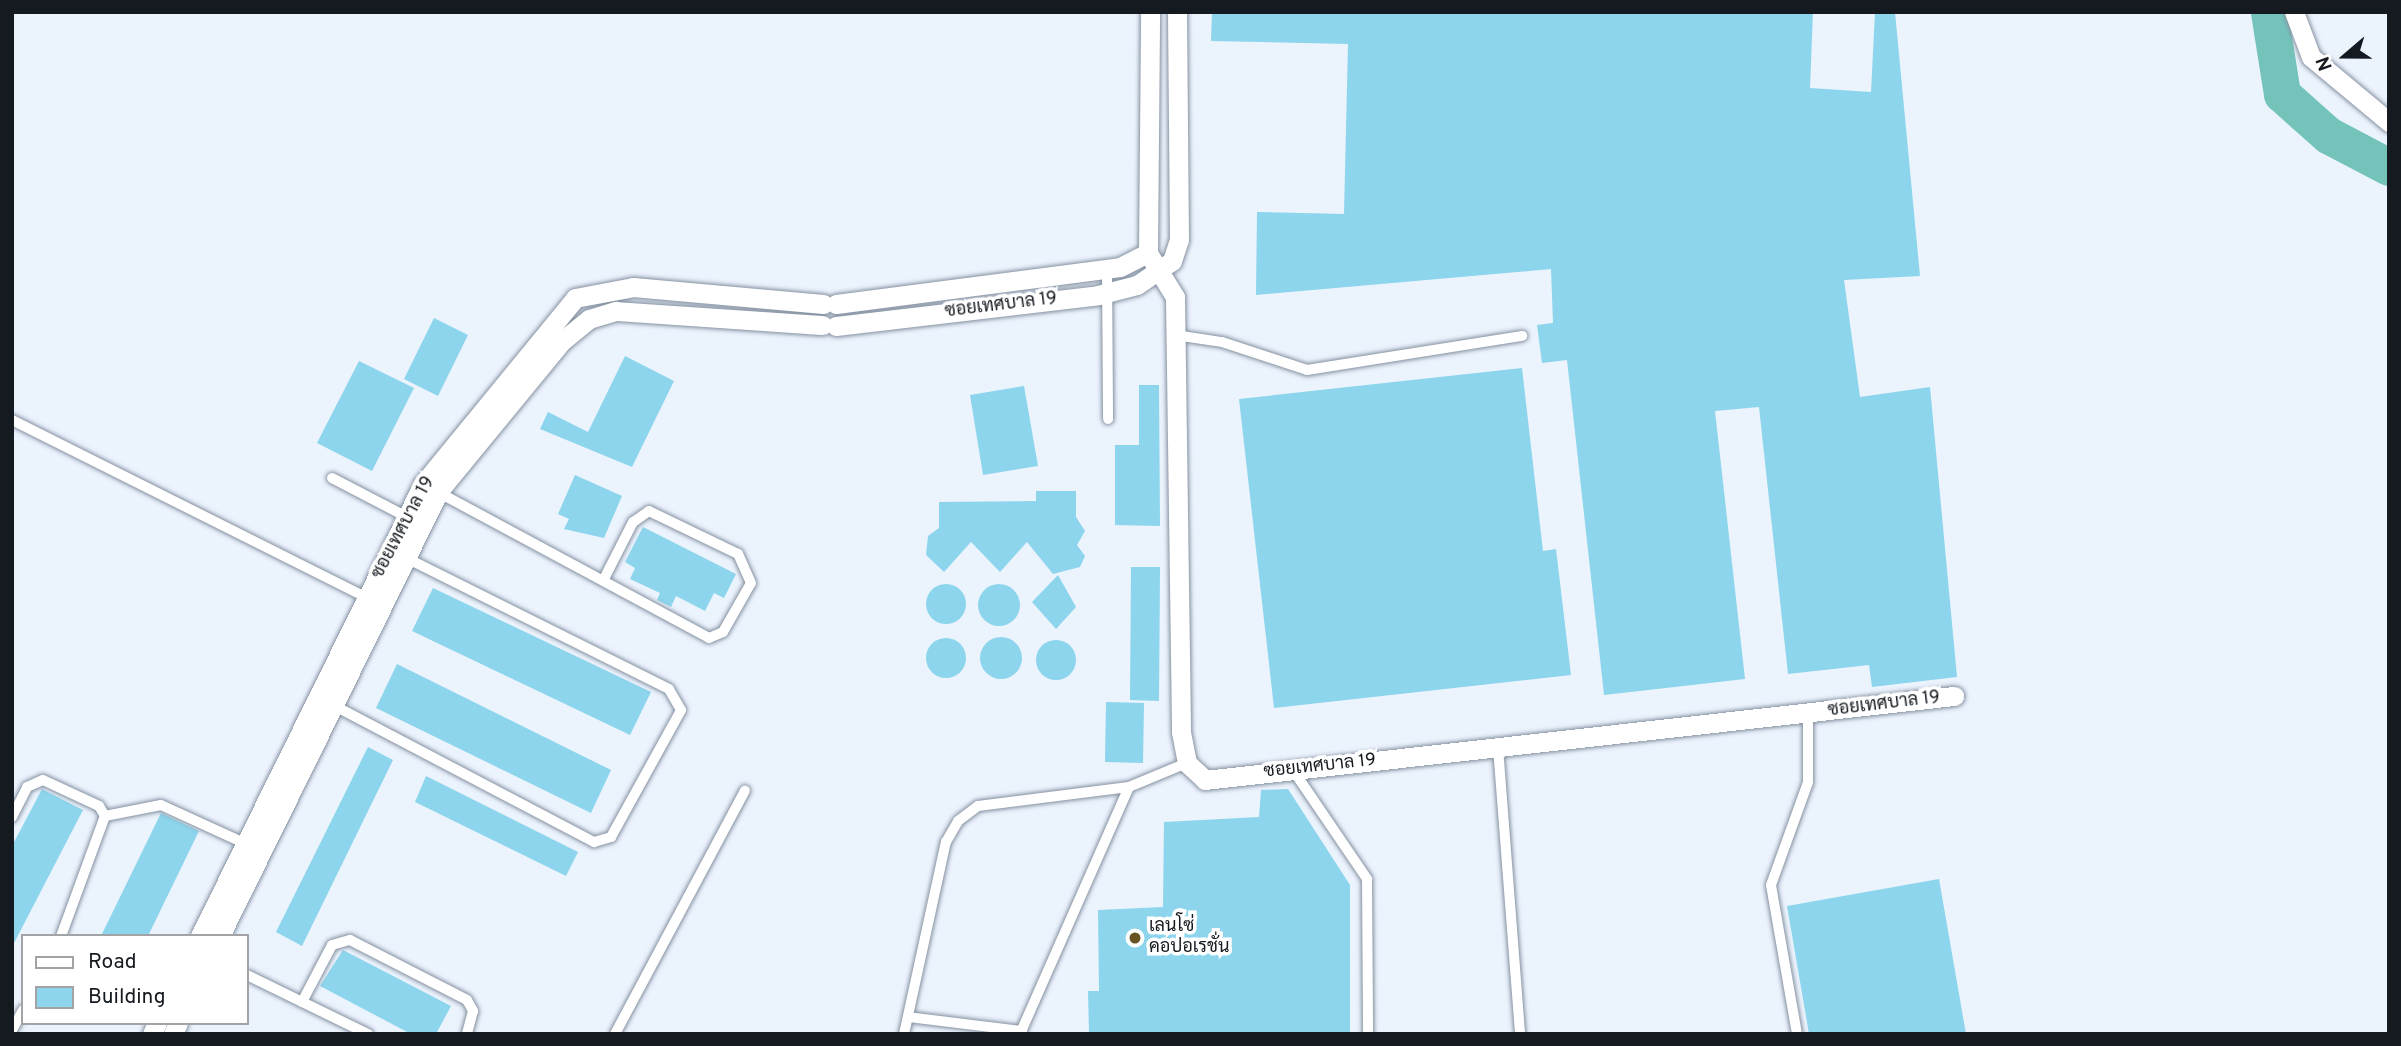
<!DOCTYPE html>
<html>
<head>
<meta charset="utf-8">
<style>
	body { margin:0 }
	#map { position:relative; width:2401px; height:1046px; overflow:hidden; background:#ebf3fd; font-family:Overpass,Sarabun,sans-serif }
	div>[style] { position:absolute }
	.river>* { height:37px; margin:-18.5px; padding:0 18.5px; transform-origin:18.5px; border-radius:18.5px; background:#74c3bb }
	.building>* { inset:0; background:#8cd5ec }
	.round { border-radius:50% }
	.roads { filter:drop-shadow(0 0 2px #8591a1) drop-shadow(0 0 2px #8591a1) }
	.service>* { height:10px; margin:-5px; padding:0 5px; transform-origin:5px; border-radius:5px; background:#fff }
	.minor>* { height:19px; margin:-9.5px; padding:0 9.5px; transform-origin:9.5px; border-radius:9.5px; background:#fff }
	.dots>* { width:19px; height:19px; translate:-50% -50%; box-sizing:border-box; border:4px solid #fff; border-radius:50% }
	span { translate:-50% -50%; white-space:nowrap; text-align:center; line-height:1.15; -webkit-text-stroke:7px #fff; paint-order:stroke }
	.street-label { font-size:18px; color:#151a20 }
	.poi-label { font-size:18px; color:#151a20 }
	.left { translate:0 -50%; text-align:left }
	.frame { position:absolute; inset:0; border:14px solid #151a20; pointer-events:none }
	.legend { position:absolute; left:21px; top:934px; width:228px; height:91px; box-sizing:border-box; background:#fff; border:2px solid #a1a3a6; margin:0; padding:9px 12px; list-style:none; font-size:21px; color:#151a20 }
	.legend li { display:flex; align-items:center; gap:14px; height:35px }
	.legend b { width:35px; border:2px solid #a1a3a6 }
	.north { position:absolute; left:2310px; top:21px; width:70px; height:70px; -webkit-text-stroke:5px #fff; paint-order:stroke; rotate:250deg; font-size:19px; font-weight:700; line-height:28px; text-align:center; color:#151a20 }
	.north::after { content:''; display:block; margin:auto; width:24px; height:32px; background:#151a20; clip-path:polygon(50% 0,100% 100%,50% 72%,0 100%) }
</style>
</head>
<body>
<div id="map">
	<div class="river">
		<div style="left:2269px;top:12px;width:83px;rotate:81deg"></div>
		<div style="left:2282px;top:94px;width:62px;rotate:41.7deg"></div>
		<div style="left:2328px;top:135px;width:69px;rotate:27.7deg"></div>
	</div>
	<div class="building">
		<div style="clip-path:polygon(1212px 12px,1813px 12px,1810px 88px,1871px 92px,1875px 12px,1895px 12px,1920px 276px,1844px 280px,1860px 397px,1930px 387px,1957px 677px,1872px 687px,1869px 665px,1788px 674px,1759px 407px,1715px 411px,1745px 679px,1604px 695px,1567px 360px,1542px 363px,1537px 325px,1553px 323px,1551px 269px,1256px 295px,1257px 212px,1344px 214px,1348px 44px,1211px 41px)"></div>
		<div style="clip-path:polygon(434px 318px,468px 335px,438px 396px,404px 379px)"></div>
		<div style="clip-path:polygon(625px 356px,674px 381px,632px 467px,540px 429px,548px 412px,588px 432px)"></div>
		<div style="clip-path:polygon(359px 361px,414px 388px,372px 471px,317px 443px)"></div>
		<div style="clip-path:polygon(1522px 368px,1543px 551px,1556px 549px,1571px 675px,1274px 708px,1239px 399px)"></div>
		<div style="clip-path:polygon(1139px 385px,1159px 385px,1160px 526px,1115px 525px,1115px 445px,1139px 445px)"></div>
		<div style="clip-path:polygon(1024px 386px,1038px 466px,983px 475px,970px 395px)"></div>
		<div style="clip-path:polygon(575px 475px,622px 496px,604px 538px,564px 529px,569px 519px,558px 514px)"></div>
		<div style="clip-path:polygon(1036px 491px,1076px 491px,1076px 517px,1085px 531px,1077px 545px,1085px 556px,1080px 567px,1053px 574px,1027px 542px,1000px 572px,971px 542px,944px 572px,926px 555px,928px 536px,939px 528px,939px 502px,1036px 501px)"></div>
		<div style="clip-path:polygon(643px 527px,736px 574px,724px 598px,714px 593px,705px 611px,676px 596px,671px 607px,657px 600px,660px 593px,630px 579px,635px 568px,625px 562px)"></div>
		<div style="clip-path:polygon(1131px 567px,1160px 567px,1159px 701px,1130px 700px)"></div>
		<div style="clip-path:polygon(1058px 575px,1076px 607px,1056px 629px,1032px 602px)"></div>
		<div class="round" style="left:926px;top:584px;width:40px;height:40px"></div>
		<div class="round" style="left:978px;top:584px;width:42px;height:42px"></div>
		<div style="clip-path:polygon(433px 588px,651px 692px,630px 735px,412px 631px)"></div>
		<div class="round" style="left:980px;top:637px;width:42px;height:42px"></div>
		<div class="round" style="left:926px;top:638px;width:40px;height:40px"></div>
		<div class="round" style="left:1036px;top:640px;width:40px;height:40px"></div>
		<div style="clip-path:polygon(397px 664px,611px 770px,591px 813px,376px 708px)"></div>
		<div style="clip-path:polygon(1106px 702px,1144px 703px,1143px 763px,1105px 762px)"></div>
		<div style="clip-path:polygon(368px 747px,393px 760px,302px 946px,276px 932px)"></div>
		<div style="clip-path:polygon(426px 776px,578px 852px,566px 876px,415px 802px)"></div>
		<div style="clip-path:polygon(42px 789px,83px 810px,12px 947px,12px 846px)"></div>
		<div style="clip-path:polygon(1288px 789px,1350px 885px,1350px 1034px,1089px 1034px,1088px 991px,1099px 991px,1098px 910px,1163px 907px,1164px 822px,1259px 817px,1261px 790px)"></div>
		<div style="clip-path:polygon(161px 813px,199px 831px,148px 936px,101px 936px)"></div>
		<div style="clip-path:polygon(1939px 879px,1966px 1034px,1809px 1034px,1787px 906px)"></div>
		<div style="clip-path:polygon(343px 950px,451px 1006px,436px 1034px,411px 1034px,320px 986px)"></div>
	</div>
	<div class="roads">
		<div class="service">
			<div style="left:1107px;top:269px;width:150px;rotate:89.6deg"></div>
			<div style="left:1175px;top:335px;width:48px;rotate:8.5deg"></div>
			<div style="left:1222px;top:342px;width:89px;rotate:18.2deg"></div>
			<div style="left:1307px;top:370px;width:218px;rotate:-9deg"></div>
			<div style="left:12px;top:420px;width:400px;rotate:26.6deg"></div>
			<div style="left:332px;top:478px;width:85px;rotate:27.5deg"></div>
			<div style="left:436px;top:491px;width:310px;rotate:28.3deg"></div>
			<div style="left:709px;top:638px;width:15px;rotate:-23deg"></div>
			<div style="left:723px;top:632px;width:56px;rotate:-60.3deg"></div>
			<div style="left:751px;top:583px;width:32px;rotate:-114deg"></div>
			<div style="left:738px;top:554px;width:99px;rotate:-154.2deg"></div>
			<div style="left:649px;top:511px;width:19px;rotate:145deg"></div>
			<div style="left:633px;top:522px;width:62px;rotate:117deg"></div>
			<div style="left:333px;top:705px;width:295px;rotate:27.7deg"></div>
			<div style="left:594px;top:842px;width:18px;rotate:-16deg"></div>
			<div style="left:611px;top:837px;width:145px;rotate:-61.1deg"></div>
			<div style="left:681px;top:710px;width:24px;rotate:-120deg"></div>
			<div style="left:669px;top:689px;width:294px;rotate:-153.5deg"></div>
			<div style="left:1498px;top:747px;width:288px;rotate:85.6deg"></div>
			<div style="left:1293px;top:770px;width:132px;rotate:55.8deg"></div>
			<div style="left:1367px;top:879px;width:155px;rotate:89.6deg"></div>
			<div style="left:105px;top:816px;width:57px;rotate:-11.1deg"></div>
			<div style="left:161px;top:805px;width:94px;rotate:24.6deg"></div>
			<div style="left:12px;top:817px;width:34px;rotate:-63deg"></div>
			<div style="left:27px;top:787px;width:17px;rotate:-24deg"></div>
			<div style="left:43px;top:780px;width:62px;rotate:24.9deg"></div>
			<div style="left:99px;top:806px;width:12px;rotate:59deg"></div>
			<div style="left:105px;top:816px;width:128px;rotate:110.1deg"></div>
			<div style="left:247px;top:975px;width:135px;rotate:26deg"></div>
			<div style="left:302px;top:1002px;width:64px;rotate:-62.2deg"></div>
			<div style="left:332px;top:945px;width:19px;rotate:-16deg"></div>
			<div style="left:350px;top:940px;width:131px;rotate:27.1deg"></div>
			<div style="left:467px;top:1000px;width:13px;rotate:61deg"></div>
			<div style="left:473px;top:1011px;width:24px;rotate:105deg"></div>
			<div style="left:908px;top:1017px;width:115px;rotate:7deg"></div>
			<div style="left:12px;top:1030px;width:23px;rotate:-61deg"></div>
			<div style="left:615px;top:1034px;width:276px;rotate:-61.9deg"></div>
			<div style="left:904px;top:1034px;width:197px;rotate:-77.7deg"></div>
			<div style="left:946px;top:842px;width:24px;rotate:-60deg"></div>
			<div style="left:958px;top:821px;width:25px;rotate:-37deg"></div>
			<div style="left:978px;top:806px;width:152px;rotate:-7.2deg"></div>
			<div style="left:1020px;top:1034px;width:270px;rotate:-66.2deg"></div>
			<div style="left:1129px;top:787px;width:63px;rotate:-22.5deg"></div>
			<div style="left:1797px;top:1034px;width:151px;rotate:-99.9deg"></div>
			<div style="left:1771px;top:885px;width:109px;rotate:-70.2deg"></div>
			<div style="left:1808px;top:782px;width:68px;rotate:-90deg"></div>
		</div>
		<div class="minor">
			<div style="left:2294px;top:12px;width:48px;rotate:69.3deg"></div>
			<div style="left:2311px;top:57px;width:102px;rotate:39.8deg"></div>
			<div style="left:1148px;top:253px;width:52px;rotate:58.5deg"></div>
			<div style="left:1175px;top:297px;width:435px;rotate:89.2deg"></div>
			<div style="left:1181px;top:732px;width:32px;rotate:79deg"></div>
			<div style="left:1187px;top:763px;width:25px;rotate:43deg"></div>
			<div style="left:1205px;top:780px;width:754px;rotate:-6.4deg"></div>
			<div style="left:836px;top:304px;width:286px;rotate:-7.4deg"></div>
			<div style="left:1120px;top:267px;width:31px;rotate:-27deg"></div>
			<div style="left:1148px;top:253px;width:241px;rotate:-89.5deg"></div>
			<div style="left:836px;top:326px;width:264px;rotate:-6.7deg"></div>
			<div style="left:1098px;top:295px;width:40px;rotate:-14.4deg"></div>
			<div style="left:1137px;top:285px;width:42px;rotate:-34.4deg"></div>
			<div style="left:1172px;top:261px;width:22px;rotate:-72deg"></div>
			<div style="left:1179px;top:240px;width:228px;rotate:-90.5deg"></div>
			<div style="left:200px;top:936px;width:504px;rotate:-63.74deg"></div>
			<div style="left:423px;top:484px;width:240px;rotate:-50.7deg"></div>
			<div style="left:575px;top:298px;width:59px;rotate:-10.7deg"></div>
			<div style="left:633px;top:287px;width:191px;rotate:5.1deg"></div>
			<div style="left:220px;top:936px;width:495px;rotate:-63.8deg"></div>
			<div style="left:438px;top:492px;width:195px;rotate:-50.6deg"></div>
			<div style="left:562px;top:341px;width:35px;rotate:-39deg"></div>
			<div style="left:589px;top:319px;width:28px;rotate:-17deg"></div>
			<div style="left:616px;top:311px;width:207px;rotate:3.9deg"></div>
			<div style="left:152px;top:1034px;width:12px;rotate:-66deg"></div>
			<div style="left:173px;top:1034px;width:12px;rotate:-66deg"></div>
		</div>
	</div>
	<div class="dots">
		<div style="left:1135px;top:938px;background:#675422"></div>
	</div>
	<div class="street-label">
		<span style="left:1001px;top:306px;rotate:-7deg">ซอยเทศบาล 19</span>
		<span style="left:404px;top:528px;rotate:-62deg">ซอยเทศบาล 19</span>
		<span style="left:1884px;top:705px;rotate:-7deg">ซอยเทศบาล 19</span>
		<span style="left:1320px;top:767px;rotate:-6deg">ซอยเทศบาล 19</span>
	</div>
	<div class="poi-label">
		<span class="left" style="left:1149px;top:938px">เลนโซ่<br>คอปอเรชั่น</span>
	</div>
	<div class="frame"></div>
	<ul class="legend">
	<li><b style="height:9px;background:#fff"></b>Road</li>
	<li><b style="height:19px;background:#8cd5ec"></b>Building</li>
	</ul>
	<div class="north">N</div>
</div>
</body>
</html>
